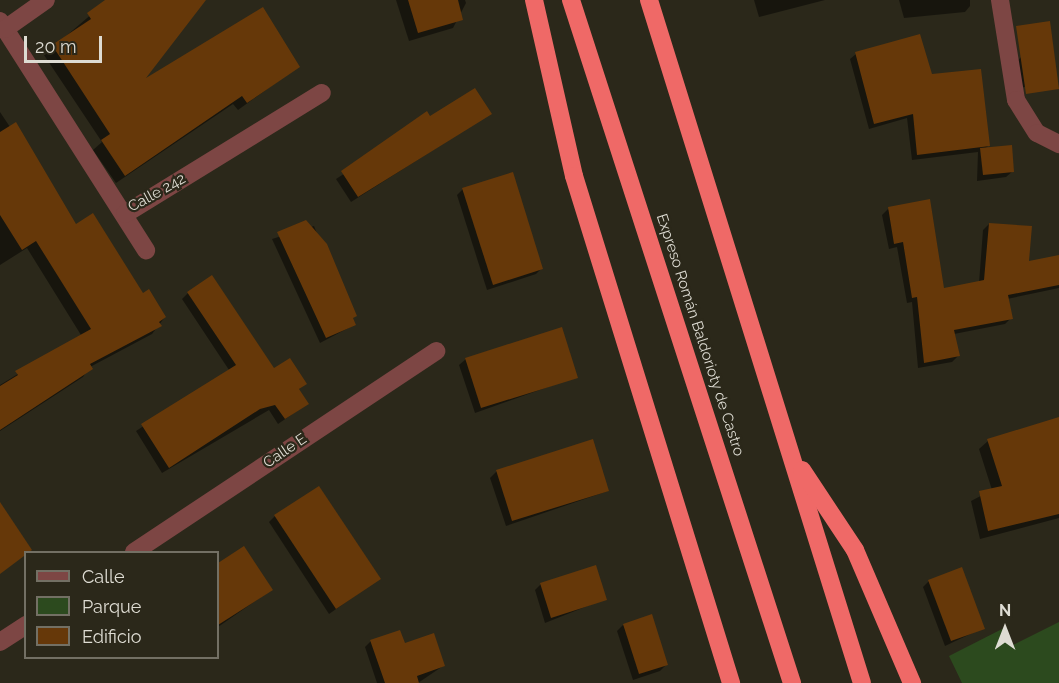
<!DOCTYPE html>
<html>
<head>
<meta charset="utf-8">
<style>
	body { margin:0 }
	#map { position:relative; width:1059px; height:683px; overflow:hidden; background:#2b281a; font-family:Raleway,sans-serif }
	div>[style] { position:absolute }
	.green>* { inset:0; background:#2c4a1e }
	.shadow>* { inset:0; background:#0007 }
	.building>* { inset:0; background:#663809 }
	.street>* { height:18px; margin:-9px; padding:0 9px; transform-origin:9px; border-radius:9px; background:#7d4644 }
	.highway>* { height:18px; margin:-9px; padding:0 9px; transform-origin:9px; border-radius:9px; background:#ef6967 }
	span { translate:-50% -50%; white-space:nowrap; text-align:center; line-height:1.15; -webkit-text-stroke:4.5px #2b281a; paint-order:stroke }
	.street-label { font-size:15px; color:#dedcd3 }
	.legend { position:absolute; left:24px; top:551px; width:195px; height:108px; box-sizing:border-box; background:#2b281a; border:2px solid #737064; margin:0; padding:8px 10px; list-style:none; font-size:18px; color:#dedcd3 }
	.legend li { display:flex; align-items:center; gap:12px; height:30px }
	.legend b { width:30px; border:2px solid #737064 }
	.north { position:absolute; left:975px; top:599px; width:60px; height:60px; -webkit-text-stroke:4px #2b281a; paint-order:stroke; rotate:0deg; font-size:16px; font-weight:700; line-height:24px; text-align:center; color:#dedcd3 }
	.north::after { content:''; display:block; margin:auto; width:21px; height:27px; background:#dedcd3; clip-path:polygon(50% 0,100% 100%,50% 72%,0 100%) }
	.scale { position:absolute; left:24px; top:36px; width:78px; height:27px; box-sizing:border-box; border:3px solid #dedcd3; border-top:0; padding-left:8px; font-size:18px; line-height:21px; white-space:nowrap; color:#dedcd3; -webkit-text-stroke:4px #2b281a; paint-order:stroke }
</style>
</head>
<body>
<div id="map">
	<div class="green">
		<div style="clip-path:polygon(1059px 622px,1059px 683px,962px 683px,949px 656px,1004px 628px,1013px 645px)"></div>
	</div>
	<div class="shadow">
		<div style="clip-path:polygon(108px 0,204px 0,140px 83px,298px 67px,238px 110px,233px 104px,116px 183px,93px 150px,102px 142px,44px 55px)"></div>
		<div style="clip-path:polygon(396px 0,465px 0,466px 3px,453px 28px,409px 41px)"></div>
		<div style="clip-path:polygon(754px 0,825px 0,759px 17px)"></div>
		<div style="clip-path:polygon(899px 0,970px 0,970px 6px,965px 12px,904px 18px)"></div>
		<div style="clip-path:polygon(856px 54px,930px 75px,988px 146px,985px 149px,1013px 171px,1006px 177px,977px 181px,978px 152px,912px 160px,907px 118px,869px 129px,850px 59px)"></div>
		<div style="clip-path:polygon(1021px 57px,1050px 77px,1019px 89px,1015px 64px)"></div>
		<div style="clip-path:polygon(0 112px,76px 226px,165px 317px,152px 334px,90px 367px,83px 377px,0 431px,0 385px,81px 335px,27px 248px,0 265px)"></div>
		<div style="clip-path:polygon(490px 114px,351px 202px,336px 179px,430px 118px)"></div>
		<div style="clip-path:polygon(463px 189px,542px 268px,536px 274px,487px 290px,457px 195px)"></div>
		<div style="clip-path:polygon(888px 209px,942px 290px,979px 283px,983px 230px,989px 224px,1028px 263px,1059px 257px,1059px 288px,1007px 299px,1011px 318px,1005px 324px,954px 334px,958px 356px,952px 362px,918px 368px,912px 302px,907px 303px,897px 247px,889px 249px,882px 215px)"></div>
		<div style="clip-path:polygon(314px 226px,354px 325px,320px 343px,272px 239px)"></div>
		<div style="clip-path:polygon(188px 293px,273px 370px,305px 384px,298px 390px,307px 404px,278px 424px,269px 410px,162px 473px,136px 431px,229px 370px,182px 299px)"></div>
		<div style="clip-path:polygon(466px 359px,576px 377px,475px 413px,459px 365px)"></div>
		<div style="clip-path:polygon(1059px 418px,1059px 518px,980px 539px,971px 501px,992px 490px,979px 449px,988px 441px)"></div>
		<div style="clip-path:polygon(497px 471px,608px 491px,506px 526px,490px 478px)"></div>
		<div style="clip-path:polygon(275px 516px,379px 579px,329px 614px,269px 522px)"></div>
		<div style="clip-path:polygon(243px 548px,271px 590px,218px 627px,218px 565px)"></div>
		<div style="clip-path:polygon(929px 581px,983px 628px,945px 646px,923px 587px)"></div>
		<div style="clip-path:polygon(541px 584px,605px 599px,545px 623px,535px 590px)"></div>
		<div style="clip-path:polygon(623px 625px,667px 664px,660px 671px,633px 680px,617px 631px)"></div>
		<div style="clip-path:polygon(371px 641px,404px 645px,443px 666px,418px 683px,377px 683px,365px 647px)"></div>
	</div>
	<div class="building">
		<div style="clip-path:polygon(105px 0,206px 0,146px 78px,263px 7px,300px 67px,247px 103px,242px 96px,125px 176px,101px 140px,110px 134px,52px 45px,91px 19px,87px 13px)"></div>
		<div style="clip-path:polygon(408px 0,458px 0,463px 20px,418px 33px)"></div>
		<div style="clip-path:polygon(1050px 21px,1059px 89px,1026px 94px,1016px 26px)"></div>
		<div style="clip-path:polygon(920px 34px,932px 74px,981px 69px,990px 146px,917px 155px,913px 114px,874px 124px,855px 52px)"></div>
		<div style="clip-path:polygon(475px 88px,492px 114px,358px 197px,341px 171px,427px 111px,430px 116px)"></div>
		<div style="clip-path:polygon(16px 122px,76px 224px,93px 213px,143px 293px,149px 289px,166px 317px,159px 322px,162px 326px,90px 364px,93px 369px,0 430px,0 386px,18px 375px,15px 371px,91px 329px,36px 241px,22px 250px,0 215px,0 132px)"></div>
		<div style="clip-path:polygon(1012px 145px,1014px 172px,983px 175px,980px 148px)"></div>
		<div style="clip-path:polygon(513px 172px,543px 269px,493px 285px,462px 188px)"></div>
		<div style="clip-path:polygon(930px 199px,944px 288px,984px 280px,989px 223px,1032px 226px,1029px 261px,1059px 255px,1059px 285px,1008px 295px,1013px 319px,954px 330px,960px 356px,924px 363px,917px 297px,912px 298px,903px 242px,894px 244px,888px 207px)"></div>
		<div style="clip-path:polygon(306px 220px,327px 244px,357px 316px,353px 318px,356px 325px,326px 338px,277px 232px)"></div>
		<div style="clip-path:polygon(212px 275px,274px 368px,290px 358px,307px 384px,299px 389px,309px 404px,285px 419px,275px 405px,260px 409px,169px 468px,141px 424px,236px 365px,187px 292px)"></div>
		<div style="clip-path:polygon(562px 327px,578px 378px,481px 408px,465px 358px)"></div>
		<div style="clip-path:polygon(1059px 417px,1059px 514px,988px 531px,979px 491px,1002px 486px,987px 439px)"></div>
		<div style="clip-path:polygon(593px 439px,609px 491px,512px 521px,496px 470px)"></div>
		<div style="clip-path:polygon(319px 486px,381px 579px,336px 609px,274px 515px)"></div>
		<div style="clip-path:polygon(0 502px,32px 550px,0 574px)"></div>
		<div style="clip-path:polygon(244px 546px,273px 590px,218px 625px,218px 563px)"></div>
		<div style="clip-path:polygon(596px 565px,607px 600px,551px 618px,540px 583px)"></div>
		<div style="clip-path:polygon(962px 567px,985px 629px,951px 641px,928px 580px)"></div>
		<div style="clip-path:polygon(652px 614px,668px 665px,639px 674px,623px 624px)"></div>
		<div style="clip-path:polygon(400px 630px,405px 643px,434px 633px,445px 666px,417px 676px,419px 683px,385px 683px,370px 640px)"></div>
	</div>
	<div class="street">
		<div style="left:1000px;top:0;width:101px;rotate:80.9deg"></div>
		<div style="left:1016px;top:100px;width:39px;rotate:58deg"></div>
		<div style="left:1037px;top:133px;width:25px;rotate:27deg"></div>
		<div style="left:0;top:21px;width:272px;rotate:57.5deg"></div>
		<div style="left:5px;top:29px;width:50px;rotate:-35.3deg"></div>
		<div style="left:125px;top:214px;width:231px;rotate:-31.6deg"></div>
		<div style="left:134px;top:552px;width:363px;rotate:-33.6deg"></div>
		<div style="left:0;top:642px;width:31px;rotate:-33deg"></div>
	</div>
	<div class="highway">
		<div style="left:534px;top:0;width:180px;rotate:77.2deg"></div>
		<div style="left:574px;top:176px;width:531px;rotate:72.79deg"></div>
		<div style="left:571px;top:0;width:718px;rotate:72.07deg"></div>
		<div style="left:649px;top:0;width:715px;rotate:72.68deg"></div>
		<div style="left:802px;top:470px;width:96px;rotate:56.5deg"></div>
		<div style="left:855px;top:550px;width:145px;rotate:66.8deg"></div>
	</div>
	<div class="street-label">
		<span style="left:157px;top:193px;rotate:-29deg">Calle 242</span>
		<span style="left:700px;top:335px;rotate:72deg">Expreso Román Baldorioty de Castro</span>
		<span style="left:285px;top:451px;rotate:-34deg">Calle E</span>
	</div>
	<ul class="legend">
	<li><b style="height:8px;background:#7d4644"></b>Calle</li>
	<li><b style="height:16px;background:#2c4a1e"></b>Parque</li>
	<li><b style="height:16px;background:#663809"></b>Edificio</li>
	</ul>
	<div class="north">N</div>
	<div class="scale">20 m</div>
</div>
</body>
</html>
